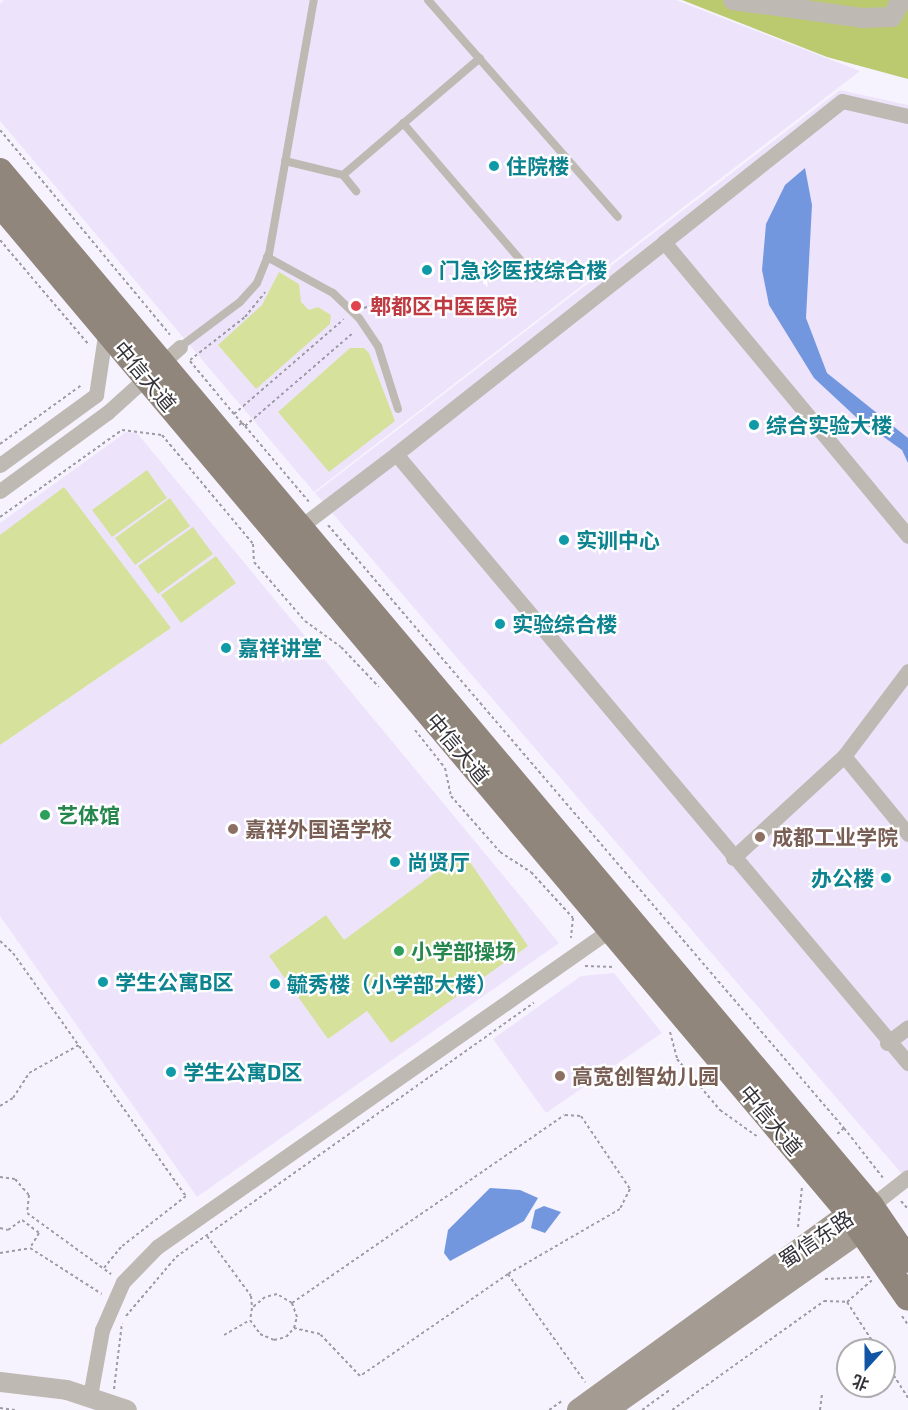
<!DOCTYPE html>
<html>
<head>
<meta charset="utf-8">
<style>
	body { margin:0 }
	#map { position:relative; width:908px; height:1410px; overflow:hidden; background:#f7f3fe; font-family:"Exo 2","Noto Sans SC",sans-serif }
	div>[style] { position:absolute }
	.built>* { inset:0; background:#ede4fc }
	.green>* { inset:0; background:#d6e29b }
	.forest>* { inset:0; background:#bbc96f }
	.water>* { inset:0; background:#7397df }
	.path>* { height:2px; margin-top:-1px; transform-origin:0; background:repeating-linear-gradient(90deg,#9e9ba4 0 3px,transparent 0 6px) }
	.service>* { height:8px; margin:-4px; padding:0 4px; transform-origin:4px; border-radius:4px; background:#bfb9b3 }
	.minor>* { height:15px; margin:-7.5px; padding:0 7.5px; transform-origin:7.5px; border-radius:7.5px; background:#bfb9b3 }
	.tertiary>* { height:20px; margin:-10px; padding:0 10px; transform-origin:10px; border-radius:10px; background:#bfb9b3 }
	.secondary>* { height:22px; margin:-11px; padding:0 11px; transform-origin:11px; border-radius:11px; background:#a49c93 }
	.primary>* { height:26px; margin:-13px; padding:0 13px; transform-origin:13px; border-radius:13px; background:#91867c }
	.dots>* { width:16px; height:16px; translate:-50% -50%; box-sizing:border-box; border:3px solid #fff; border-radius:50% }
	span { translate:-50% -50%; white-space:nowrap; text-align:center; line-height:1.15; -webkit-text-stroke:4.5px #fff; paint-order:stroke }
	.culture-label { font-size:21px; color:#0d838f; font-weight:700 }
	.left { translate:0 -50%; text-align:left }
	.right { translate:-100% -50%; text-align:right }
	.health-label { font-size:21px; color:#be3a42; font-weight:700 }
	.street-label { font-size:21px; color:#353339 }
	.leisure-label { font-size:21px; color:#27864d; font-weight:700 }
	.education-label { font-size:21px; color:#785e54; font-weight:700 }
	.north { position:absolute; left:836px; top:1338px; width:60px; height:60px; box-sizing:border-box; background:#fff; border:2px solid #aeadb0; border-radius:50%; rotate:201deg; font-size:16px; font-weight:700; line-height:24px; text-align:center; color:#353339 }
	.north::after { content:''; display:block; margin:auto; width:21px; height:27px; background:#1155a4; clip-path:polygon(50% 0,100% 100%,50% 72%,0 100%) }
</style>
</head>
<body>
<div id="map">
	<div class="built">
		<div style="clip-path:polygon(4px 0,676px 0,860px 71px,314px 492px,0 121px,0 4px)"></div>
		<div style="clip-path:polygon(840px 90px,908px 105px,908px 1181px,315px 493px)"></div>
		<div style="clip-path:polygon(126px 432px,137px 433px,559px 943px,197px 1197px,0 916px,0 523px)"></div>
		<div style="clip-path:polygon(614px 973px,662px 1033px,546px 1113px,493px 1039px,581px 976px)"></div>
	</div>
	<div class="green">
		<div style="clip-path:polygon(279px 272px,299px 284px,301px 302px,309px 310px,318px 307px,331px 315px,330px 324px,256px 389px,218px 345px,262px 305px)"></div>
		<div style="clip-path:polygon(350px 348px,364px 348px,369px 353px,395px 421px,329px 472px,278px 412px)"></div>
		<div style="clip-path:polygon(147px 470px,167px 498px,112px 537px,92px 510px)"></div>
		<div style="clip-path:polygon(64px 487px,171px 628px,0 745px,0 535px)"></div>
		<div style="clip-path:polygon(170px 498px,190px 526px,135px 565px,115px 538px)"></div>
		<div style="clip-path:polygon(193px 527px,213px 554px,158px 594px,138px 566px)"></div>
		<div style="clip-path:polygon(216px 556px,236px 583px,181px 623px,161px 595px)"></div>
		<div style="clip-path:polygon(463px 852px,528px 946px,391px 1043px,367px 1011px,328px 1039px,269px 956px,326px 915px,344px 940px)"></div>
	</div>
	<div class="forest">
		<div style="clip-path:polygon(682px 0,908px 0,908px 79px,827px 57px)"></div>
	</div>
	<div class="water">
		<div style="clip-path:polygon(805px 168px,812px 205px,806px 318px,827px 373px,908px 438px,908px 463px,902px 450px,857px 418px,814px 378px,769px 305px,762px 270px,766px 224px,785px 185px)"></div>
		<div style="clip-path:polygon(490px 1188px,520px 1190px,538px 1198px,524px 1221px,450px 1261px,444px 1253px,448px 1230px)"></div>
		<div style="clip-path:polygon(544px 1206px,561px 1212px,545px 1233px,531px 1228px,535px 1210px)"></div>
	</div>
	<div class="path">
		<div style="left:0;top:130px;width:266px;rotate:50.3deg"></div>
		<div style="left:0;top:240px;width:138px;rotate:49.7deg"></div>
		<div style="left:364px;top:308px;width:13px;rotate:-18deg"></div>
		<div style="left:370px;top:314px;width:12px;rotate:-59deg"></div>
		<div style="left:190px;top:360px;width:70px;rotate:-38deg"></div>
		<div style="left:245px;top:317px;width:32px;rotate:-51deg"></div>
		<div style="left:190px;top:361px;width:69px;rotate:50.3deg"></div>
		<div style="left:242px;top:423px;width:4px;rotate:45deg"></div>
		<div style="left:245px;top:426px;width:144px;rotate:-40.8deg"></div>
		<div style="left:239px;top:425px;width:4px;rotate:-34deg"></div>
		<div style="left:242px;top:423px;width:12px;rotate:-132deg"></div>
		<div style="left:234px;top:414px;width:145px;rotate:-40.8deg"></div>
		<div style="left:245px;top:426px;width:99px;rotate:49.9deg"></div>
		<div style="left:0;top:444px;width:102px;rotate:-35.9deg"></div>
		<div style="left:0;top:517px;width:150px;rotate:-35.5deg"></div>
		<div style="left:122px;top:430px;width:40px;rotate:7.1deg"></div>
		<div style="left:162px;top:435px;width:142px;rotate:50.1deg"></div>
		<div style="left:253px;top:544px;width:18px;rotate:87deg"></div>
		<div style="left:254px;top:562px;width:78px;rotate:49.2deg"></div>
		<div style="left:305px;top:621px;width:44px;rotate:35.8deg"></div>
		<div style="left:341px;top:647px;width:55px;rotate:46.5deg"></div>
		<div style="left:328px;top:525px;width:794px;rotate:49.45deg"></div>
		<div style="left:844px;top:1128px;width:11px;rotate:139deg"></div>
		<div style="left:415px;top:730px;width:48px;rotate:51.7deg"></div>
		<div style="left:445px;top:768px;width:29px;rotate:78deg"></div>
		<div style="left:451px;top:796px;width:74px;rotate:48.8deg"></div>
		<div style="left:500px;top:852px;width:37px;rotate:33deg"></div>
		<div style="left:531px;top:872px;width:62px;rotate:47.6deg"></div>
		<div style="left:573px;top:918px;width:20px;rotate:96deg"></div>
		<div style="left:0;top:941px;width:18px;rotate:43deg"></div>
		<div style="left:13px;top:953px;width:298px;rotate:54.6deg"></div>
		<div style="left:186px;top:1196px;width:83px;rotate:141.9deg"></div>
		<div style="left:121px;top:1247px;width:27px;rotate:129deg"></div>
		<div style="left:585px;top:966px;width:30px;rotate:2deg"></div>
		<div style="left:670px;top:1032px;width:28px;rotate:75deg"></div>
		<div style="left:677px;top:1059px;width:67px;rotate:49.9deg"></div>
		<div style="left:720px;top:1110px;width:47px;rotate:35.4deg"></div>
		<div style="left:0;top:1106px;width:15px;rotate:-32deg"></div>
		<div style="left:13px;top:1098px;width:30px;rotate:-57deg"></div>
		<div style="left:29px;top:1073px;width:57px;rotate:-29.2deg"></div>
		<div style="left:844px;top:1128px;width:63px;rotate:52deg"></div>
		<div style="left:0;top:1177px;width:15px;rotate:8deg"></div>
		<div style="left:15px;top:1179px;width:21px;rotate:49deg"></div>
		<div style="left:29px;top:1195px;width:18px;rotate:96deg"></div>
		<div style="left:27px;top:1213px;width:104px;rotate:36deg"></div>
		<div style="left:901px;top:1201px;width:11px;rotate:49deg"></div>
		<div style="left:798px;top:1227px;width:40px;rotate:-84.3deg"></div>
		<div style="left:0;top:1228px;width:8px;rotate:14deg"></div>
		<div style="left:8px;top:1230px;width:17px;rotate:-36deg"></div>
		<div style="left:22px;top:1220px;width:21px;rotate:37deg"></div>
		<div style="left:39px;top:1233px;width:17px;rotate:121deg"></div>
		<div style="left:30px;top:1248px;width:85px;rotate:32.6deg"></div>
		<div style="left:207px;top:1236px;width:74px;rotate:53.7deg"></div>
		<div style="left:251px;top:1296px;width:12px;rotate:85deg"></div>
		<div style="left:0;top:1253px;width:30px;rotate:-9deg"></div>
		<div style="left:508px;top:1274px;width:180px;rotate:145.4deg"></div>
		<div style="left:360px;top:1376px;width:58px;rotate:-133.6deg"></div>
		<div style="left:320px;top:1334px;width:27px;rotate:-167deg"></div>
		<div style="left:294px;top:1328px;width:11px;rotate:-75deg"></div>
		<div style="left:297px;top:1317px;width:15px;rotate:-110deg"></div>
		<div style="left:292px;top:1303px;width:331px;rotate:-34.6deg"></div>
		<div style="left:565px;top:1115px;width:16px;rotate:4deg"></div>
		<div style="left:581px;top:1116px;width:88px;rotate:56.1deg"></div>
		<div style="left:630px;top:1189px;width:22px;rotate:117deg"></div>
		<div style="left:620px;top:1209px;width:129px;rotate:149.9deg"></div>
		<div style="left:508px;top:1274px;width:133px;rotate:54.5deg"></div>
		<div style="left:825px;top:1279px;width:45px;rotate:-2.5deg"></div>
		<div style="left:847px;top:1302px;width:33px;rotate:-41deg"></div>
		<div style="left:292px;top:1303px;width:17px;rotate:-149deg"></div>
		<div style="left:277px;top:1294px;width:12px;rotate:166deg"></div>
		<div style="left:265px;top:1297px;width:17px;rotate:140deg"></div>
		<div style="left:252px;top:1308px;width:12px;rotate:99deg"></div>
		<div style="left:250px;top:1320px;width:17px;rotate:54deg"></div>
		<div style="left:260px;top:1334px;width:15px;rotate:23deg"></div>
		<div style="left:274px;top:1340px;width:12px;rotate:-14deg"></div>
		<div style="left:286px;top:1337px;width:12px;rotate:-48deg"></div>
		<div style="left:126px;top:1316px;width:77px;rotate:-49.7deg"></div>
		<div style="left:176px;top:1257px;width:439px;rotate:-35.4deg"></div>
		<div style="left:902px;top:1316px;width:11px;rotate:56deg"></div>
		<div style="left:224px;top:1335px;width:30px;rotate:-30deg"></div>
		<div style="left:884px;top:1360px;width:45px;rotate:57.7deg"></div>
		<div style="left:114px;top:1389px;width:66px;rotate:-83.1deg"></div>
		<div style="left:0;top:1408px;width:15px;rotate:8deg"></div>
		<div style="left:549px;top:1410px;width:16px;rotate:-35deg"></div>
		<div style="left:642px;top:1410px;width:36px;rotate:-36deg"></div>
		<div style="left:672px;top:1410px;width:187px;rotate:-35.6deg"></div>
		<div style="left:824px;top:1301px;width:23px;rotate:2deg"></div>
		<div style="left:847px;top:1302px;width:57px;rotate:57.1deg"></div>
		<div style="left:820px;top:1410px;width:16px;rotate:-83deg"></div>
	</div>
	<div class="service">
		<div style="left:428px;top:0;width:288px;rotate:48.8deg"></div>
		<div style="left:403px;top:123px;width:203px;rotate:49.4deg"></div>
		<div style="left:285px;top:161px;width:60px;rotate:13.6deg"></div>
		<div style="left:343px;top:175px;width:21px;rotate:51deg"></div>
		<div style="left:343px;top:175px;width:180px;rotate:-40.5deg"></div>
		<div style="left:267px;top:257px;width:75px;rotate:28.6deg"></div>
		<div style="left:333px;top:293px;width:36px;rotate:44deg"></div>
		<div style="left:359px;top:318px;width:34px;rotate:56deg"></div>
		<div style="left:378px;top:346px;width:66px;rotate:72.4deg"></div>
		<div style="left:180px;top:347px;width:75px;rotate:-36.9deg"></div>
		<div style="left:240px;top:302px;width:25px;rotate:-48deg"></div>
		<div style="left:257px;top:283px;width:31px;rotate:-68deg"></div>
		<div style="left:269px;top:254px;width:258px;rotate:-80deg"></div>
	</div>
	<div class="minor">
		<div style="left:664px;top:242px;width:227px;rotate:-38.4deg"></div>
		<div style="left:842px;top:101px;width:68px;rotate:12.8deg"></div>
		<div style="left:396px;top:454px;width:342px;rotate:-38.3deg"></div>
		<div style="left:664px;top:242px;width:382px;rotate:50.3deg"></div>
		<div style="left:0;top:465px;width:119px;rotate:-36.1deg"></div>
		<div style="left:96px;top:395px;width:67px;rotate:-81.4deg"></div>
		<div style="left:0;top:491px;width:134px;rotate:-36.2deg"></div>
		<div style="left:108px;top:412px;width:97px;rotate:-42.1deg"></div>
		<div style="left:300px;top:527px;width:121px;rotate:-37.2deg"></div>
		<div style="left:396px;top:454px;width:796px;rotate:49.95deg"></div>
		<div style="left:908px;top:671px;width:106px;rotate:127deg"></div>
		<div style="left:844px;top:756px;width:101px;rotate:50.6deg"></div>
		<div style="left:733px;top:858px;width:151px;rotate:-42.6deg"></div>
		<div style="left:887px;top:1043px;width:26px;rotate:-37deg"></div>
		<div style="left:871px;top:1206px;width:47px;rotate:-38.1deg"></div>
		<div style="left:90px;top:1396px;width:67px;rotate:-79.7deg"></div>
		<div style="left:102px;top:1330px;width:52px;rotate:-66.4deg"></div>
		<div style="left:123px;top:1282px;width:49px;rotate:-45.8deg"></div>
		<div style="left:157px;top:1247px;width:553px;rotate:-34.98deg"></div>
	</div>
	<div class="tertiary">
		<div style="left:733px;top:0;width:130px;rotate:7.9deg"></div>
		<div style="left:862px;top:18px;width:30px;rotate:-2deg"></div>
		<div style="left:892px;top:17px;width:19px;rotate:-62deg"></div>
		<div style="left:0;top:1382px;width:67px;rotate:6.8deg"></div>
		<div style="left:67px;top:1390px;width:63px;rotate:18.4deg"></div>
	</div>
	<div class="secondary">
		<div style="left:578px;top:1410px;width:335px;rotate:-36deg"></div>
		<div style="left:849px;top:1213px;width:18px;rotate:-16deg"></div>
		<div style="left:607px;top:1410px;width:311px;rotate:-35.2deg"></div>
		<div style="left:861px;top:1231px;width:19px;rotate:-69deg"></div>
	</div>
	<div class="primary">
		<div style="left:0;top:171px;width:1353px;rotate:49.92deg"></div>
		<div style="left:871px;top:1206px;width:65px;rotate:55.6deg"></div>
		<div style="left:0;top:204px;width:1319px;rotate:49.92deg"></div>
		<div style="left:849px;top:1213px;width:103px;rotate:55.2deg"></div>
	</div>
	<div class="dots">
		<div style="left:494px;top:166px;background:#0f9aa8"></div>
		<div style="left:427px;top:270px;background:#0f9aa8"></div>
		<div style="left:356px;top:306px;background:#e0444e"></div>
		<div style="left:754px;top:425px;background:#0f9aa8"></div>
		<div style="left:564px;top:540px;background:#0f9aa8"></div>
		<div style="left:500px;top:624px;background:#0f9aa8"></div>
		<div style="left:226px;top:648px;background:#0f9aa8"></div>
		<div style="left:45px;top:815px;background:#2e9e5b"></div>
		<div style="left:233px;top:829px;background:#8d6e63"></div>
		<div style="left:760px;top:837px;background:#8d6e63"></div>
		<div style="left:395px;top:862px;background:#0f9aa8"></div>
		<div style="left:886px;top:878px;background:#0f9aa8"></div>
		<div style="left:399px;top:951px;background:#2e9e5b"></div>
		<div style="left:103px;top:982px;background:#0f9aa8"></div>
		<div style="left:275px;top:984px;background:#0f9aa8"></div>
		<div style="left:171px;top:1072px;background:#0f9aa8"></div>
		<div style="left:560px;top:1076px;background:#8d6e63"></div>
	</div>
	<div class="culture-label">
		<span class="left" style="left:506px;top:166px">住院楼</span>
		<span class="left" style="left:439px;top:270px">门急诊医技综合楼</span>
		<span class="left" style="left:766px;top:425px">综合实验大楼</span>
		<span class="left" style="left:576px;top:540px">实训中心</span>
		<span class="left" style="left:512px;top:624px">实验综合楼</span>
		<span class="left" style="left:238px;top:648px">嘉祥讲堂</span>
		<span class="left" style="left:407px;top:862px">尚贤厅</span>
		<span class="right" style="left:874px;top:878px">办公楼</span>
		<span class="left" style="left:115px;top:982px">学生公寓B区</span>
		<span class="left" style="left:287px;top:984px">毓秀楼（小学部大楼）</span>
		<span class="left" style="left:183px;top:1072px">学生公寓D区</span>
	</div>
	<div class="health-label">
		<span class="left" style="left:370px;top:306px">郫都区中医医院</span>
	</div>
	<div class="street-label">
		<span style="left:145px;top:376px;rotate:50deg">中信大道</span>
		<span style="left:458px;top:748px;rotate:50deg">中信大道</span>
		<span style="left:771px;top:1120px;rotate:50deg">中信大道</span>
		<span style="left:816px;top:1239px;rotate:-34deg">蜀信东路</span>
	</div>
	<div class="leisure-label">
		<span class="left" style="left:57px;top:815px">艺体馆</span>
		<span class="left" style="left:411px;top:951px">小学部操场</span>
	</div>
	<div class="education-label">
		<span class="left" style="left:245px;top:829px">嘉祥外国语学校</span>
		<span class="left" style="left:772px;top:837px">成都工业学院</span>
		<span class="left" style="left:572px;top:1076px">高宽创智幼儿园</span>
	</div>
	<div class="north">北</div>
</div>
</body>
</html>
